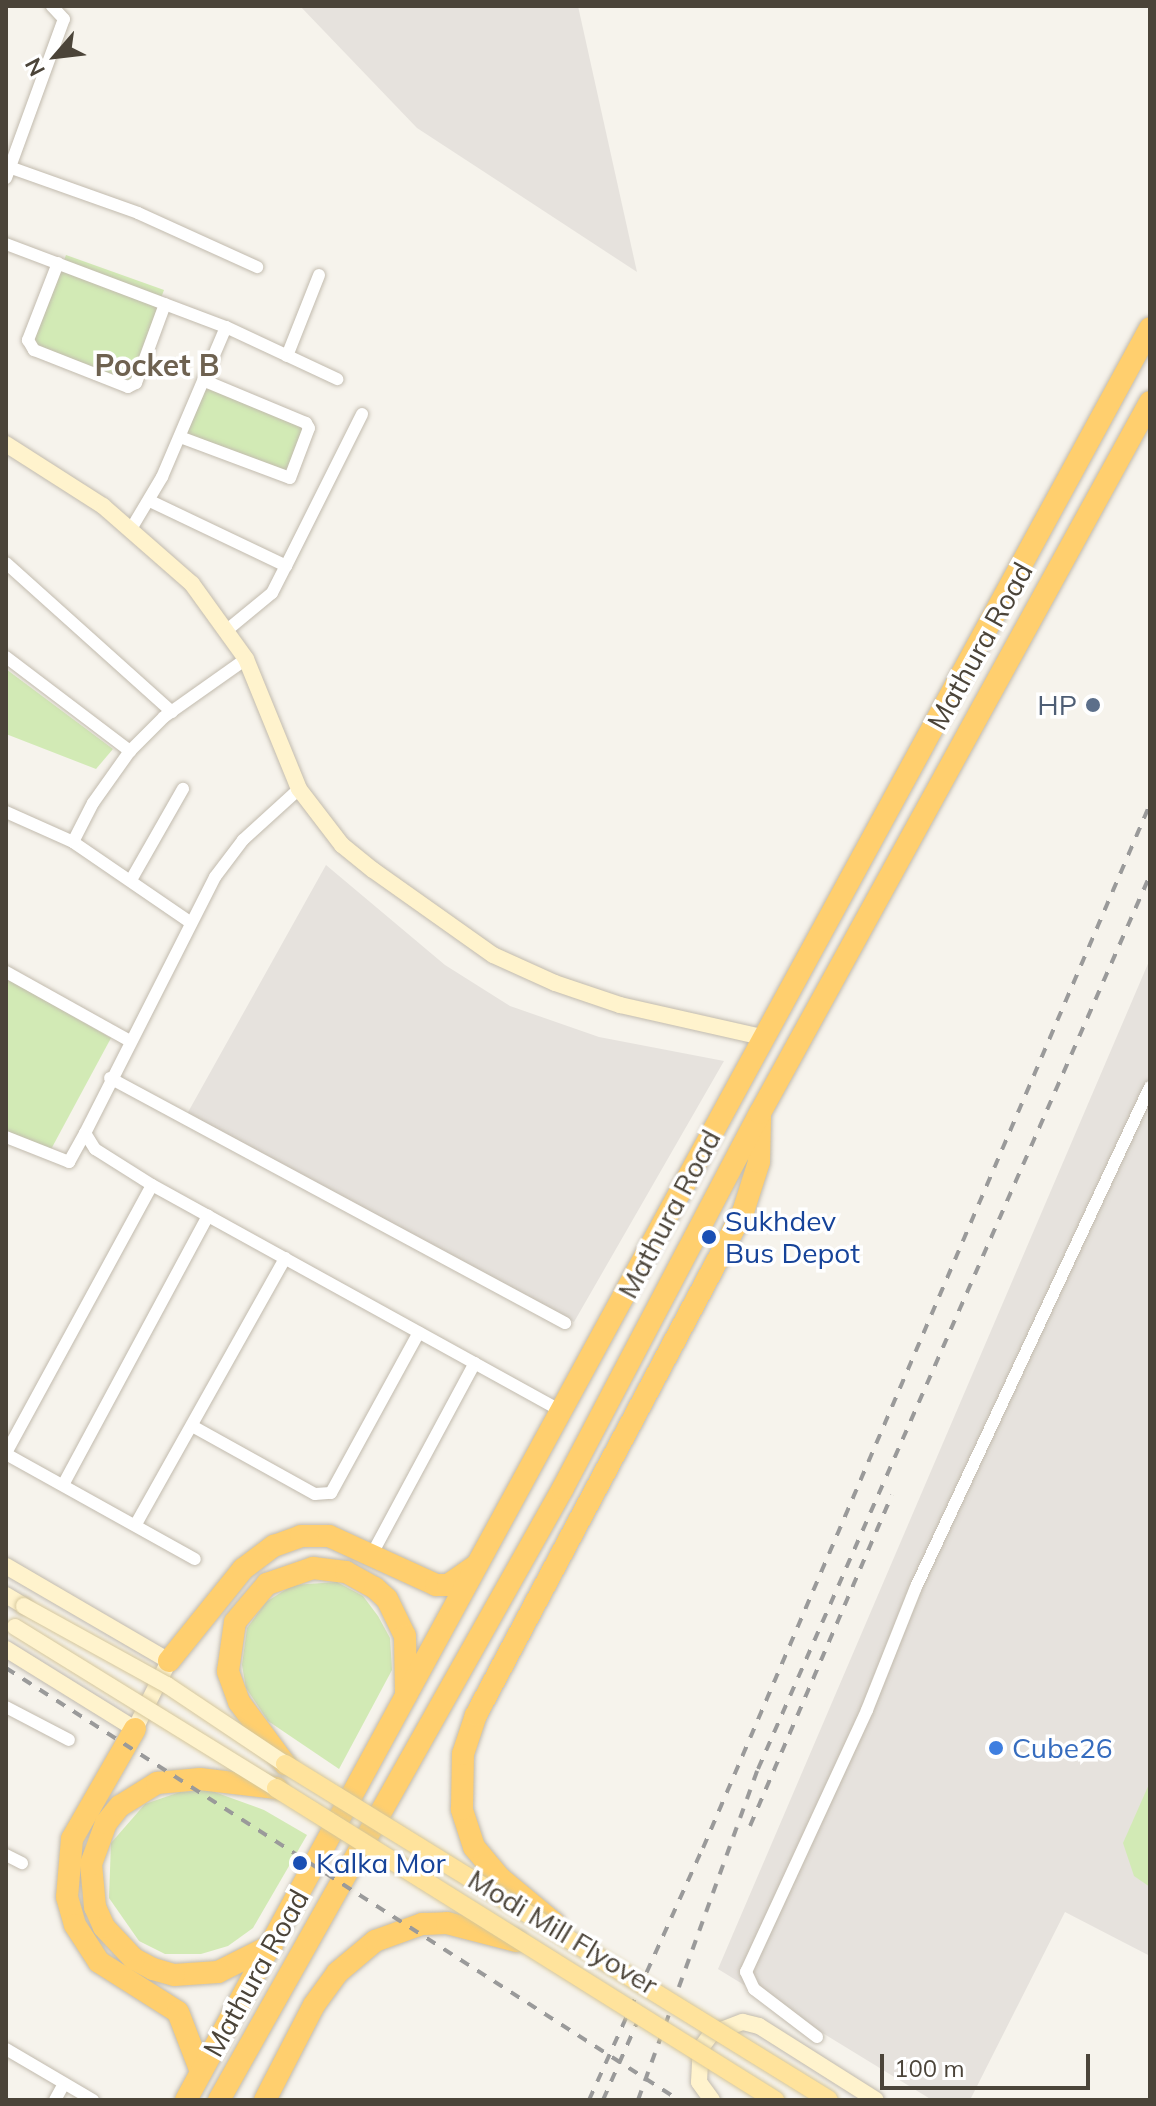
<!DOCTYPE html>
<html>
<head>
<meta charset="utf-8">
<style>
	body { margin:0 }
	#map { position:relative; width:1156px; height:2106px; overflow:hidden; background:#f6f3ec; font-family:Mulish,sans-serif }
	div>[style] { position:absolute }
	.industrial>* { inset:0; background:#e6e2dd }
	.green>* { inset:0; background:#d2eab5 }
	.roads { filter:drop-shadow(0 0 2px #c2bbae) drop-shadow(0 0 2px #c2bbae) }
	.street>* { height:12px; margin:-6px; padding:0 6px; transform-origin:6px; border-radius:6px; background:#fff }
	.secondary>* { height:16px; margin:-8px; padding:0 8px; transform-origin:8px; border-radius:8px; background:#fff3cd }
	.highway>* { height:22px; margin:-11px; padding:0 11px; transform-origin:11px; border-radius:11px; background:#ffcf6e }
	.rail>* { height:4px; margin-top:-2px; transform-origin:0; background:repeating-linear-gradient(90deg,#9a9a9a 0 10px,transparent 0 20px) }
	.bridges { filter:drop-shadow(0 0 2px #d6c79b) drop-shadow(0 0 2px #d6c79b) }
	.secondary-bridge>* { height:16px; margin:-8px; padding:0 8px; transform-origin:8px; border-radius:8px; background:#fff3cd }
	.primary-bridge>* { height:18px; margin:-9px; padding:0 9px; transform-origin:9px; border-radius:9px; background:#ffe39c }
	.dots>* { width:22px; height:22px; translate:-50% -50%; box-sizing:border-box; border:4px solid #fff; border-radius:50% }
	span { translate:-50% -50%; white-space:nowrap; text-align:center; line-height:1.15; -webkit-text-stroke:7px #fff; paint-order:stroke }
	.street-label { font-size:28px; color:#4b4439 }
	.service-label { font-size:28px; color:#4e5e75 }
	.right { translate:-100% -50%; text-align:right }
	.transit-label { font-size:28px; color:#164399 }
	.left { translate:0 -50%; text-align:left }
	.shop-label { font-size:28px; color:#366cbe }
	.neighbourhood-label { font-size:30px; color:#6e6250; font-weight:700 }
	.frame { position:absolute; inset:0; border:8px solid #4b4439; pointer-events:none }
	.north { position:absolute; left:16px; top:16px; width:80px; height:80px; -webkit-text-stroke:6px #fff; paint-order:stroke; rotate:242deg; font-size:22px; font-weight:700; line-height:32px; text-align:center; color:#4b4439 }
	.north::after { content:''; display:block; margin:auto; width:28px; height:36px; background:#4b4439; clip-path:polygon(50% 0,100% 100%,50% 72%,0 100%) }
	.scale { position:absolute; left:880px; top:2054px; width:210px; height:36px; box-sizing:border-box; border:4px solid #4b4439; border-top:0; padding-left:10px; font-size:24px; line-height:28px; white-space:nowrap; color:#4b4439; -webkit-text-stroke:6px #fff; paint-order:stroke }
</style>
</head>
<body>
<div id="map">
	<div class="industrial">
		<div style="clip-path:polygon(300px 6px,578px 6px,637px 272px,417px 128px)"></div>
		<div style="clip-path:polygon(326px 865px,445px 965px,510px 1006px,599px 1037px,724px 1061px,574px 1322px,187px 1114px)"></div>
		<div style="clip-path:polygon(1150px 959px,1150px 1956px,1065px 1912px,970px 2100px,932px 2100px,718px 1969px)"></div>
	</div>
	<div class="green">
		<div style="clip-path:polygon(66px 255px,164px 290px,130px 381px,32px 344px)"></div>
		<div style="clip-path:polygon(203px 383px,304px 425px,288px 476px,178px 433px)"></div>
		<div style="clip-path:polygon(6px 669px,113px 749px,96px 769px,6px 734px)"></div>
		<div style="clip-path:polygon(6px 978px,111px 1038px,49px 1153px,6px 1137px)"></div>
		<div style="clip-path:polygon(337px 1582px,363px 1596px,378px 1616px,390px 1638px,392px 1670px,339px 1769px,268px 1721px,246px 1688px,242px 1665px,247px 1628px,266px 1602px,293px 1585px)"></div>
		<div style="clip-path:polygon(1150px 1782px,1150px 1887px,1134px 1876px,1123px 1843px)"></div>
		<div style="clip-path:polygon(209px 1790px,264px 1810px,307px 1835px,253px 1928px,228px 1946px,201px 1954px,165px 1954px,139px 1941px,109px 1898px,111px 1843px,145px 1804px,180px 1792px)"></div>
	</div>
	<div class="roads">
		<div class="street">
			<div style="left:9px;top:167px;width:137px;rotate:19.6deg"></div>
			<div style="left:138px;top:213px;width:131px;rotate:24.4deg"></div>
			<div style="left:6px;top:178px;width:169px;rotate:-70deg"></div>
			<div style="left:64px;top:19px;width:18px;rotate:-133deg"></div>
			<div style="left:6px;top:244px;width:235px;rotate:20.7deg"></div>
			<div style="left:226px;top:327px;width:123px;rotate:25.1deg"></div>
			<div style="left:58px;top:263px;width:83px;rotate:111.3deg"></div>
			<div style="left:28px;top:340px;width:12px;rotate:59deg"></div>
			<div style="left:34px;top:350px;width:101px;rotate:21.5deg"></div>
			<div style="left:128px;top:387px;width:9px;rotate:-27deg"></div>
			<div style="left:136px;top:383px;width:84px;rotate:-69.8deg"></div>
			<div style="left:287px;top:356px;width:87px;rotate:-68.4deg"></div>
			<div style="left:180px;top:437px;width:117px;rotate:20.4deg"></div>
			<div style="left:290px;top:478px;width:53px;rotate:-69.2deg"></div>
			<div style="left:309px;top:428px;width:6px;rotate:-121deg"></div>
			<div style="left:306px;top:423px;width:109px;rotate:-157.4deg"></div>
			<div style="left:150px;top:501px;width:151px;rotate:25.5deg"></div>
			<div style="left:286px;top:566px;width:170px;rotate:-63.4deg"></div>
			<div style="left:131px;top:529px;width:61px;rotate:-59.2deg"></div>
			<div style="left:162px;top:477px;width:163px;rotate:-66.9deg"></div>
			<div style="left:6px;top:563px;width:223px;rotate:41.9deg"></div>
			<div style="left:227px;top:630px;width:58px;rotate:-39.4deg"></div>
			<div style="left:272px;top:593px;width:30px;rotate:-63deg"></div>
			<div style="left:6px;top:657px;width:156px;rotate:37.2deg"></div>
			<div style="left:299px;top:789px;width:76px;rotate:137.7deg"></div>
			<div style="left:243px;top:840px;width:46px;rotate:127.1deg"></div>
			<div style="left:215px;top:877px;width:287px;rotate:116.9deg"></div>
			<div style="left:85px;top:1133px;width:19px;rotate:58deg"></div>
			<div style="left:95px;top:1149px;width:67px;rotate:32.3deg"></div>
			<div style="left:152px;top:1185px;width:468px;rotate:28.9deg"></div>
			<div style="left:6px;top:812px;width:73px;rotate:24.1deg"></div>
			<div style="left:73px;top:842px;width:142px;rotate:34.4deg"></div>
			<div style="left:73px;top:842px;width:44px;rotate:-62.9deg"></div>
			<div style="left:93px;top:803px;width:64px;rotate:-54.6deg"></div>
			<div style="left:130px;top:751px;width:48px;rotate:-45deg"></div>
			<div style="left:164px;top:717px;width:100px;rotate:-35.3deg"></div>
			<div style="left:131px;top:880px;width:105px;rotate:-60.3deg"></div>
			<div style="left:6px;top:972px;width:142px;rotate:29.1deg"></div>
			<div style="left:110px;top:1078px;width:517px;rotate:28.3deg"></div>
			<div style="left:6px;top:1137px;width:68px;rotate:21.6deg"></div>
			<div style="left:69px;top:1162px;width:33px;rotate:-61deg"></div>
			<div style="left:194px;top:1427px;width:138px;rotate:29deg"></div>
			<div style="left:315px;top:1494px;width:16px;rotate:-4deg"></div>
			<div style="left:331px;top:1493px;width:183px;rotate:-61.3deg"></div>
			<div style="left:6px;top:1453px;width:305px;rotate:-61.4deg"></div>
			<div style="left:6px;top:1454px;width:216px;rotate:29.1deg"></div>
			<div style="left:63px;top:1485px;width:306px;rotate:-61.7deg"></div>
			<div style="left:136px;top:1524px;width:305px;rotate:-60.7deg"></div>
			<div style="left:372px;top:1554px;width:217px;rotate:-61.7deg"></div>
			<div style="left:6px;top:1707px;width:71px;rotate:27.6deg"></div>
			<div style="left:6px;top:1855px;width:18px;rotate:27deg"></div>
			<div style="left:817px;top:2037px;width:79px;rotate:-142.7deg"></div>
			<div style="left:754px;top:1989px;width:19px;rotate:-115deg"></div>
			<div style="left:746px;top:1972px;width:289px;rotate:-65.2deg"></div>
			<div style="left:867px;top:1710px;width:132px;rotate:-68.3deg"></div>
			<div style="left:916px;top:1587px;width:552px;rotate:-64.92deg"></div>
			<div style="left:6px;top:2049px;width:101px;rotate:30.4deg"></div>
			<div style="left:55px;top:2100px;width:18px;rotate:-61deg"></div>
		</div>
		<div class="secondary">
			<div style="left:6px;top:444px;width:115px;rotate:32.6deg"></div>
			<div style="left:103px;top:506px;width:118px;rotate:41.2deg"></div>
			<div style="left:192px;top:584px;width:92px;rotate:54.2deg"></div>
			<div style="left:246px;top:659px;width:140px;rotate:67.8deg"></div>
			<div style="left:299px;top:789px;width:71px;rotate:52.5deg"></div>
			<div style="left:342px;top:845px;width:40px;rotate:39deg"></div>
			<div style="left:373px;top:870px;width:147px;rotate:35.3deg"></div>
			<div style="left:493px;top:955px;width:68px;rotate:24.3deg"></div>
			<div style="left:555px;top:983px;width:69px;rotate:18.7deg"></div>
			<div style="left:620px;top:1005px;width:150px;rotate:12.7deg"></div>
			<div style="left:6px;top:1566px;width:189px;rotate:30.2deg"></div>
			<div style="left:169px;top:1661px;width:76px;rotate:116.6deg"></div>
			<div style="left:135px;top:1729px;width:152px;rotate:-148.2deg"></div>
			<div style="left:6px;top:1595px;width:21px;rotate:31deg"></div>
			<div style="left:712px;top:2100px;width:22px;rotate:-126deg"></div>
			<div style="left:699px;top:2082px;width:34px;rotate:-87deg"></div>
			<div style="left:701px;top:2048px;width:17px;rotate:-54deg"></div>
			<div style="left:711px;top:2034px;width:34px;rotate:-21deg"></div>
			<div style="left:743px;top:2022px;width:16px;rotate:14deg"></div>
			<div style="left:759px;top:2026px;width:138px;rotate:32.3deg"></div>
		</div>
		<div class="highway">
			<div style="left:169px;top:1661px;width:118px;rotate:-51.2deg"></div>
			<div style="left:243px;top:1569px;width:39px;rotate:-37deg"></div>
			<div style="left:274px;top:1546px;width:29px;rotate:-20deg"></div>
			<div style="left:301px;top:1536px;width:28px"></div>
			<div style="left:329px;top:1536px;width:118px;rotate:24.6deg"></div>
			<div style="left:436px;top:1585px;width:12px"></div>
			<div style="left:448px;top:1585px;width:32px;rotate:-35deg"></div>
			<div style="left:135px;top:1729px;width:127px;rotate:119.8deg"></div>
			<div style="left:72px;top:1839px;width:58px;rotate:94.9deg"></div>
			<div style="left:67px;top:1897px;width:29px;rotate:74deg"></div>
			<div style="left:75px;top:1925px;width:44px;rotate:57deg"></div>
			<div style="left:99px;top:1962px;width:93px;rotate:32.3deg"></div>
			<div style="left:178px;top:2012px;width:64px;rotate:69deg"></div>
			<div style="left:285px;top:1764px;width:77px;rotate:-126.6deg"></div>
			<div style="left:239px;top:1702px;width:33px;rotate:-110deg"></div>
			<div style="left:228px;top:1671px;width:49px;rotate:-81.9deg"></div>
			<div style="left:235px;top:1622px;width:50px;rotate:-49.9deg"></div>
			<div style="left:267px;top:1584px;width:49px;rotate:-19.2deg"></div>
			<div style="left:313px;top:1568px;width:33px;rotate:7deg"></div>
			<div style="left:346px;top:1572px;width:33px;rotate:29deg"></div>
			<div style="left:375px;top:1588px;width:16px;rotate:43deg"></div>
			<div style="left:387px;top:1599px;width:41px;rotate:64.1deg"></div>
			<div style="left:405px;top:1636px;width:59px;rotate:89deg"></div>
			<div style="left:554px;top:1923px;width:70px;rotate:-140.2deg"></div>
			<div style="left:500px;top:1878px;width:40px;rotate:-130deg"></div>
			<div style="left:474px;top:1847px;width:40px;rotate:-108deg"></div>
			<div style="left:462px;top:1809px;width:55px;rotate:-89deg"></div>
			<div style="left:463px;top:1754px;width:41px;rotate:-71.6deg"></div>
			<div style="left:476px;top:1715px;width:569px;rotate:-62.04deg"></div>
			<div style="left:743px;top:1212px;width:52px;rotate:-72.3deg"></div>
			<div style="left:759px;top:1162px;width:45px;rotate:-88.7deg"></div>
			<div style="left:272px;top:1945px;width:60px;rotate:153.4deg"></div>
			<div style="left:218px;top:1972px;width:44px;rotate:176.1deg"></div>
			<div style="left:174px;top:1975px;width:22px;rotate:-164deg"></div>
			<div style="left:153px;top:1969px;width:21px;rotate:-152deg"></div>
			<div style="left:134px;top:1959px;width:44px;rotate:-133.2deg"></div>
			<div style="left:104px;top:1927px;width:22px;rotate:-114deg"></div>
			<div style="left:95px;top:1907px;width:43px;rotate:-95.3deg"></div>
			<div style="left:91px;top:1864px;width:44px;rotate:-69.9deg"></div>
			<div style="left:106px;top:1823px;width:22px;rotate:-51deg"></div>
			<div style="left:120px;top:1806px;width:44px;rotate:-31.9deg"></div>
			<div style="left:157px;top:1783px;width:43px;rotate:-5.3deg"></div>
			<div style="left:200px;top:1779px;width:77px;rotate:6.8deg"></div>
			<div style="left:186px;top:2100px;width:2017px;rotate:-61.45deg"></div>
			<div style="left:219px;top:2100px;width:702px;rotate:-60.66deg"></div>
			<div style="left:563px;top:1488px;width:424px;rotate:-62.3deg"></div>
			<div style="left:760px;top:1113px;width:811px;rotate:-61.25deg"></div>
			<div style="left:265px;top:2100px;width:107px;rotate:-62.7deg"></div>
			<div style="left:314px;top:2005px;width:39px;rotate:-54deg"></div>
			<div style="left:337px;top:1973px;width:50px;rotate:-40.1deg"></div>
			<div style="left:375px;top:1941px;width:50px;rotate:-19.9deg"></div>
			<div style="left:422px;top:1924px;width:25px;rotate:-2deg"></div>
			<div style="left:447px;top:1923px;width:71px;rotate:14.6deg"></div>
		</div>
	</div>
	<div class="rail">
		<div style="left:6px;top:1668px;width:800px;rotate:32.7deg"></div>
		<div style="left:750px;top:1826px;width:360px;rotate:-66.8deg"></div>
		<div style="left:589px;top:2100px;width:277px;rotate:-65.7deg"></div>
		<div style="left:703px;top:1848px;width:1136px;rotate:-66.82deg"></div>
		<div style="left:603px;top:2100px;width:99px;rotate:-66.3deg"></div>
		<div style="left:638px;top:2100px;width:352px;rotate:-70.1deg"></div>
		<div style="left:758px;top:1769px;width:976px;rotate:-66.32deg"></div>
	</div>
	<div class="bridges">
		<div class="secondary-bridge">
			<div style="left:24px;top:1606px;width:163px;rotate:28.9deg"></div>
			<div style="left:167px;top:1685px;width:142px;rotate:33.8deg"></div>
			<div style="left:15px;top:1627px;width:307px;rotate:31.7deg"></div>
		</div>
		<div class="primary-bridge">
			<div style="left:285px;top:1764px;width:639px;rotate:31.7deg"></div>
			<div style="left:276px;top:1788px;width:589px;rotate:32.02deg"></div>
		</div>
	</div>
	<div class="dots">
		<div style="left:1093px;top:705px;background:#5c6f8a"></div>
		<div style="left:709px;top:1237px;background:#1a4fb4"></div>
		<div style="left:996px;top:1748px;background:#3f7fe0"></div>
		<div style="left:300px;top:1863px;background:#1a4fb4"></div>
	</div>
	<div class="street-label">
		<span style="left:980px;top:646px;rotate:-61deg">Mathura Road</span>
		<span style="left:669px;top:1214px;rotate:-62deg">Mathura Road</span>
		<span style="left:563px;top:1932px;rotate:31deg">Modi Mill Flyover</span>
		<span style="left:256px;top:1973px;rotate:-61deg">Mathura Road</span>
	</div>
	<div class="service-label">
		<span class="right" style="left:1077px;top:705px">HP</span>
	</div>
	<div class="transit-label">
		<span class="left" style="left:725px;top:1237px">Sukhdev<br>Bus Depot</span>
		<span class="left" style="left:316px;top:1863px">Kalka Mor</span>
	</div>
	<div class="shop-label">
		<span class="left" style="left:1012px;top:1748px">Cube26</span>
	</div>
	<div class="neighbourhood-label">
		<span style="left:157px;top:365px">Pocket B</span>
	</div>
	<div class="frame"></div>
	<div class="north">N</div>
	<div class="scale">100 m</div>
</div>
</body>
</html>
